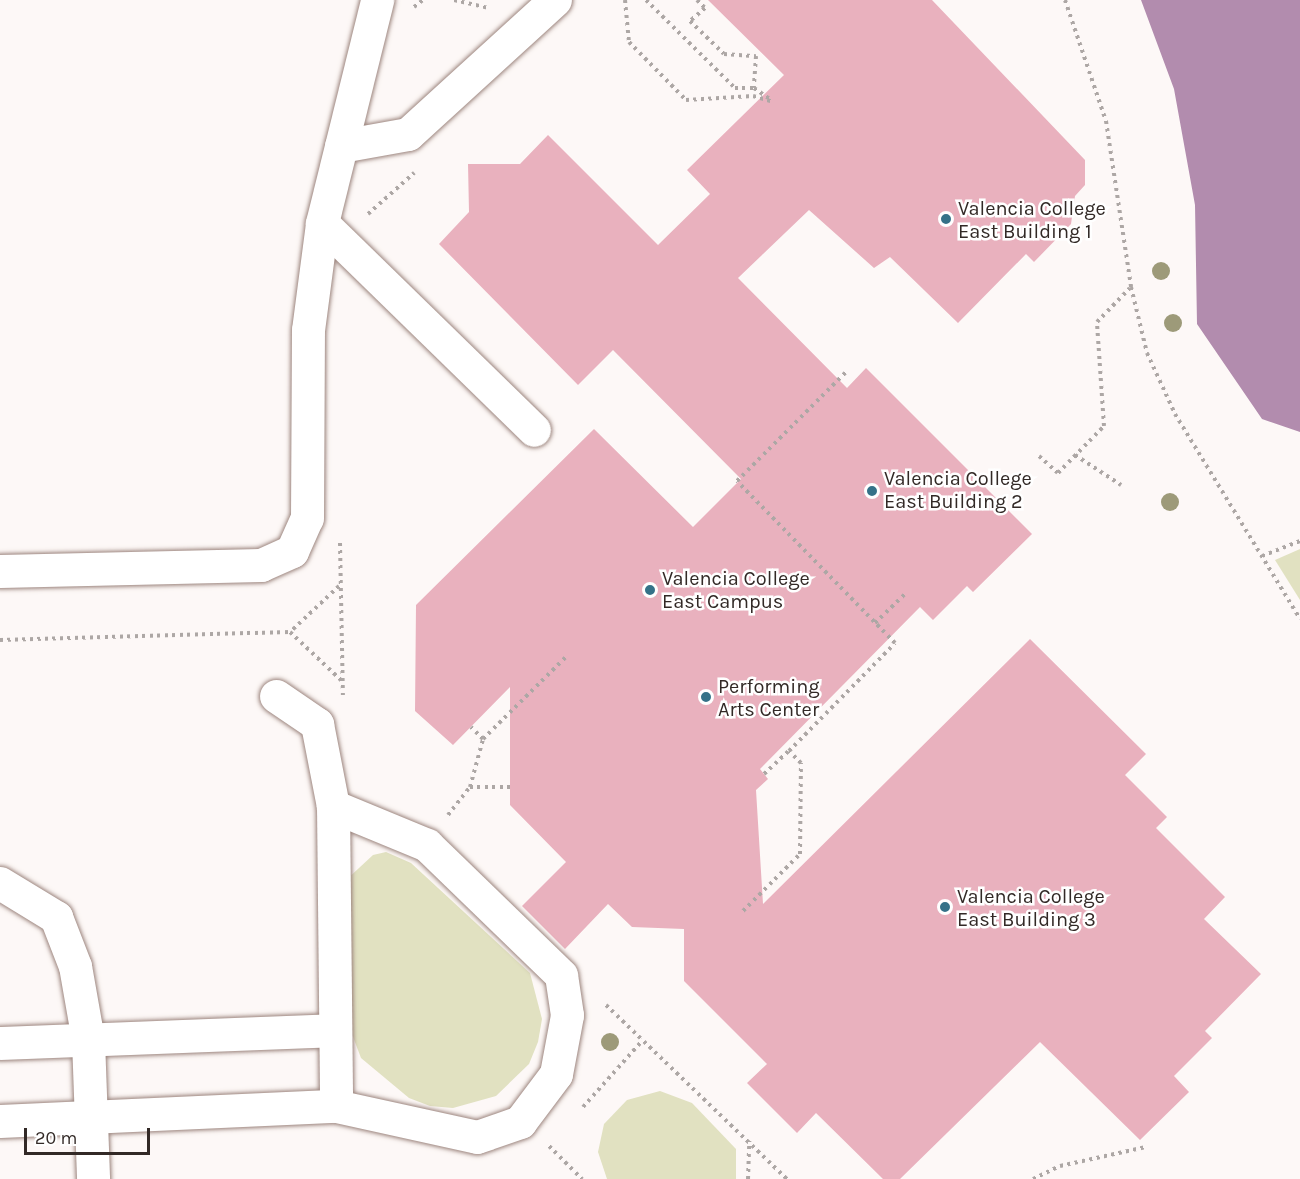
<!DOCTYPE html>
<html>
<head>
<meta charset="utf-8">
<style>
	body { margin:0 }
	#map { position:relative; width:1300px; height:1179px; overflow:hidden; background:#fdf8f7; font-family:Karla,sans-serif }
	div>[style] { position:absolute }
	.green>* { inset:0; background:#e1e1c1 }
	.water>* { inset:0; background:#b28cae }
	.building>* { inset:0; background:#e9b1be }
	.path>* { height:4px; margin-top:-2px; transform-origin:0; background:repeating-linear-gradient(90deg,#ada7a5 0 3px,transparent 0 7.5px) }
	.roads { filter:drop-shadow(0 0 2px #9d867f) drop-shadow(0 0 2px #9d867f) }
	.minor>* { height:33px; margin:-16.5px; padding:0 16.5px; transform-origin:16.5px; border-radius:16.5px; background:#fff }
	.trees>* { width:18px; height:18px; margin:-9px; border-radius:50%; background:#9d9a79 }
	.dots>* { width:16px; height:16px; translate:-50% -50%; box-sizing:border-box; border:3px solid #fff; border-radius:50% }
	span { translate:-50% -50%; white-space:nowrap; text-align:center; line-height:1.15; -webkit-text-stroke:5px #fff; paint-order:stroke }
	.poi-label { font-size:20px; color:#322926 }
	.left { translate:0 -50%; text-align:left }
	.scale { position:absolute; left:24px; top:1128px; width:126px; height:27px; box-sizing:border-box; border:3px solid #322926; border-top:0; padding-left:8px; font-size:18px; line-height:21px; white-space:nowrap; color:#322926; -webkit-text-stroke:4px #fff; paint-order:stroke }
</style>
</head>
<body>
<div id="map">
	<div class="green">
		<div style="clip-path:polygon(1300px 549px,1300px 600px,1275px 560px)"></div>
		<div style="clip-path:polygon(386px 852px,411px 863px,530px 973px,542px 1019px,538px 1042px,529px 1064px,496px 1096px,453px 1108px,430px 1106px,409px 1098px,361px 1058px,344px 1013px,345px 881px,373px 855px)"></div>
		<div style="clip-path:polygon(660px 1091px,692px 1103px,736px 1149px,736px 1179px,607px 1179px,598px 1152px,604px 1124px,627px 1100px)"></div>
	</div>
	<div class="water">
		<div style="clip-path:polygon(1141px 0,1300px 0,1300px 432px,1262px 419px,1197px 324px,1195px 205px,1174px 89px)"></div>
	</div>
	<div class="building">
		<div style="clip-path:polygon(708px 0,932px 0,1085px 160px,1085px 185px,1075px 196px,1071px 224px,1034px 262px,1026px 254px,958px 323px,890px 257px,874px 268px,809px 210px,738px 278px,847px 388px,866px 368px,1032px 534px,973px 592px,967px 586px,933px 620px,920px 607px,760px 769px,768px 779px,756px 790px,763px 904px,1030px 639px,1146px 754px,1125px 775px,1167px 817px,1156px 828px,1225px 897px,1204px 919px,1261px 974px,1205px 1031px,1212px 1038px,1174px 1076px,1189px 1092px,1140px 1140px,1040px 1042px,900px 1179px,883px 1179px,816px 1113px,797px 1133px,747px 1083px,767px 1064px,684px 981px,684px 929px,632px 927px,608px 904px,565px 949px,522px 906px,566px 862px,510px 805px,510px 687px,453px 745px,415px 711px,416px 605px,594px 429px,693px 527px,741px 479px,613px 350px,578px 385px,439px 244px,469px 212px,468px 164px,520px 164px,548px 135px,658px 245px,710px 194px,687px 170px,784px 75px)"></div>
	</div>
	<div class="path">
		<div style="left:454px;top:0;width:35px;rotate:13deg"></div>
		<div style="left:625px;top:0;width:42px;rotate:84.6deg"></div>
		<div style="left:629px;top:42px;width:81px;rotate:45.5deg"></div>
		<div style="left:686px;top:100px;width:67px;rotate:-3.4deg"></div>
		<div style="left:753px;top:96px;width:22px;rotate:16deg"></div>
		<div style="left:646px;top:0;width:125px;rotate:44.7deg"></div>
		<div style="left:735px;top:88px;width:19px"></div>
		<div style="left:754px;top:88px;width:19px;rotate:35deg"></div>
		<div style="left:697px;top:0;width:11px;rotate:45deg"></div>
		<div style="left:705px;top:8px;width:20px;rotate:139deg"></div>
		<div style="left:690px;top:21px;width:47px;rotate:44.1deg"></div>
		<div style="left:724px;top:54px;width:32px;rotate:4deg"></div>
		<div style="left:756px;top:56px;width:32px;rotate:94deg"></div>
		<div style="left:1065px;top:0;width:128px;rotate:71.3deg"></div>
		<div style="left:1106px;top:121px;width:168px;rotate:81.4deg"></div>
		<div style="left:1131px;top:287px;width:68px;rotate:76.4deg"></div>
		<div style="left:1147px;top:353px;width:67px;rotate:65.3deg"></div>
		<div style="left:1175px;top:414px;width:240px;rotate:58.6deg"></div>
		<div style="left:414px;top:7px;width:11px;rotate:-38deg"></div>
		<div style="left:368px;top:214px;width:62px;rotate:-41.7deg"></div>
		<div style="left:1075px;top:455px;width:55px;rotate:33.1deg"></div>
		<div style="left:1039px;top:456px;width:25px;rotate:42deg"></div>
		<div style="left:1058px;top:473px;width:66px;rotate:-45.6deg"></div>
		<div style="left:1104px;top:426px;width:104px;rotate:-93.9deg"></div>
		<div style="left:1097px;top:322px;width:47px;rotate:-45.9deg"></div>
		<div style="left:340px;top:543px;width:152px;rotate:88.9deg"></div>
		<div style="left:1262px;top:556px;width:41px;rotate:-21.5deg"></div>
		<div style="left:339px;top:586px;width:67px;rotate:136.8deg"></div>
		<div style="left:290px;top:632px;width:71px;rotate:43.3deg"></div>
		<div style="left:875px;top:623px;width:43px;rotate:-44.1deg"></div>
		<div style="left:0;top:640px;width:290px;rotate:-1.6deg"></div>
		<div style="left:483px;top:739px;width:118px;rotate:-44.7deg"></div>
		<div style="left:764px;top:774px;width:34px;rotate:-43deg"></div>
		<div style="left:470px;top:787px;width:40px"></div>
		<div style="left:448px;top:815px;width:36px;rotate:-52deg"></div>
		<div style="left:470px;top:787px;width:50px;rotate:-74.8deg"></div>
		<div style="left:483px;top:739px;width:17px;rotate:-135deg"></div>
		<div style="left:743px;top:911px;width:81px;rotate:-45deg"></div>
		<div style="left:800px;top:854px;width:91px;rotate:-89.4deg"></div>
		<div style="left:801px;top:763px;width:17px;rotate:-135deg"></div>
		<div style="left:789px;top:751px;width:151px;rotate:-45.5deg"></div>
		<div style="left:895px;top:643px;width:226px;rotate:-134.3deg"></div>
		<div style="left:737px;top:481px;width:157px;rotate:-45deg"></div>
		<div style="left:606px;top:1005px;width:251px;rotate:43.9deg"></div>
		<div style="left:583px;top:1107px;width:90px;rotate:-48.2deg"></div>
		<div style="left:549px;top:1146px;width:47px;rotate:45deg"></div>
		<div style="left:748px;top:1179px;width:38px;rotate:-88deg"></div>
		<div style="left:1033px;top:1179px;width:30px;rotate:-26deg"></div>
		<div style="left:1060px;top:1166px;width:88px;rotate:-12.5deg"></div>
	</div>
	<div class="roads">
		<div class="minor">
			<div style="left:341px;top:146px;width:68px;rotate:-10.2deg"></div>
			<div style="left:408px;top:134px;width:199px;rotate:-42.4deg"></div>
			<div style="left:322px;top:223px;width:296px;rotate:44.3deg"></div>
			<div style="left:0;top:571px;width:261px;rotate:-1.3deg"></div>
			<div style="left:261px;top:565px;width:34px;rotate:-24deg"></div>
			<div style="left:292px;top:551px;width:36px;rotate:-66deg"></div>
			<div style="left:307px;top:518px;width:188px;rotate:-89.7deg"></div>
			<div style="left:308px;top:330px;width:108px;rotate:-82.5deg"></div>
			<div style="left:322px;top:223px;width:230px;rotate:-76.1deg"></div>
			<div style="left:276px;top:696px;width:50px;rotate:34.3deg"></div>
			<div style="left:317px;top:724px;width:84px;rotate:79deg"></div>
			<div style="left:333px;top:806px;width:300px;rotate:89.4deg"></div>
			<div style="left:0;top:883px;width:66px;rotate:31.3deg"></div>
			<div style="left:56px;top:917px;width:53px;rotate:68.8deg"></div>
			<div style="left:75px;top:966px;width:75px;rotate:80deg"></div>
			<div style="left:88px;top:1040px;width:139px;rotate:87.9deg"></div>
			<div style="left:0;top:1043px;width:335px;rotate:-2.2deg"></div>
			<div style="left:0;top:1121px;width:336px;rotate:-2.6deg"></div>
			<div style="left:336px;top:1106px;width:144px;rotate:12.4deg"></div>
			<div style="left:477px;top:1137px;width:46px;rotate:-19.2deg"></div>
			<div style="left:520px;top:1122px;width:60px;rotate:-53.1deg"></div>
			<div style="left:556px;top:1074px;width:60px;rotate:-79.4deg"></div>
			<div style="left:567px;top:1015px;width:40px;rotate:-98.5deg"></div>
			<div style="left:561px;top:975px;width:187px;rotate:-135.9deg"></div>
			<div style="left:427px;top:845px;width:102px;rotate:-157.5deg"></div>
		</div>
	</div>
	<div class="trees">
		<div style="left:1161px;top:271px"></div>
		<div style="left:1173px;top:323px"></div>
		<div style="left:1170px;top:502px"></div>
		<div style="left:610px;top:1042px"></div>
	</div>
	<div class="dots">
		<div style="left:946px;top:219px;background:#357188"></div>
		<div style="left:872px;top:491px;background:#357188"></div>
		<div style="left:650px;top:590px;background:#357188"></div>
		<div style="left:706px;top:697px;background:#357188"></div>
		<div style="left:945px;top:907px;background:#357188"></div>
	</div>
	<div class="poi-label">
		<span class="left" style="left:958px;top:220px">Valencia College<br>East Building 1</span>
		<span class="left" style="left:884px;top:490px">Valencia College<br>East Building 2</span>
		<span class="left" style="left:662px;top:590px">Valencia College<br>East Campus</span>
		<span class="left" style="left:718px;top:698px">Performing<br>Arts Center</span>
		<span class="left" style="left:957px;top:908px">Valencia College<br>East Building 3</span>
	</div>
	<div class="scale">20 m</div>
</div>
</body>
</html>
